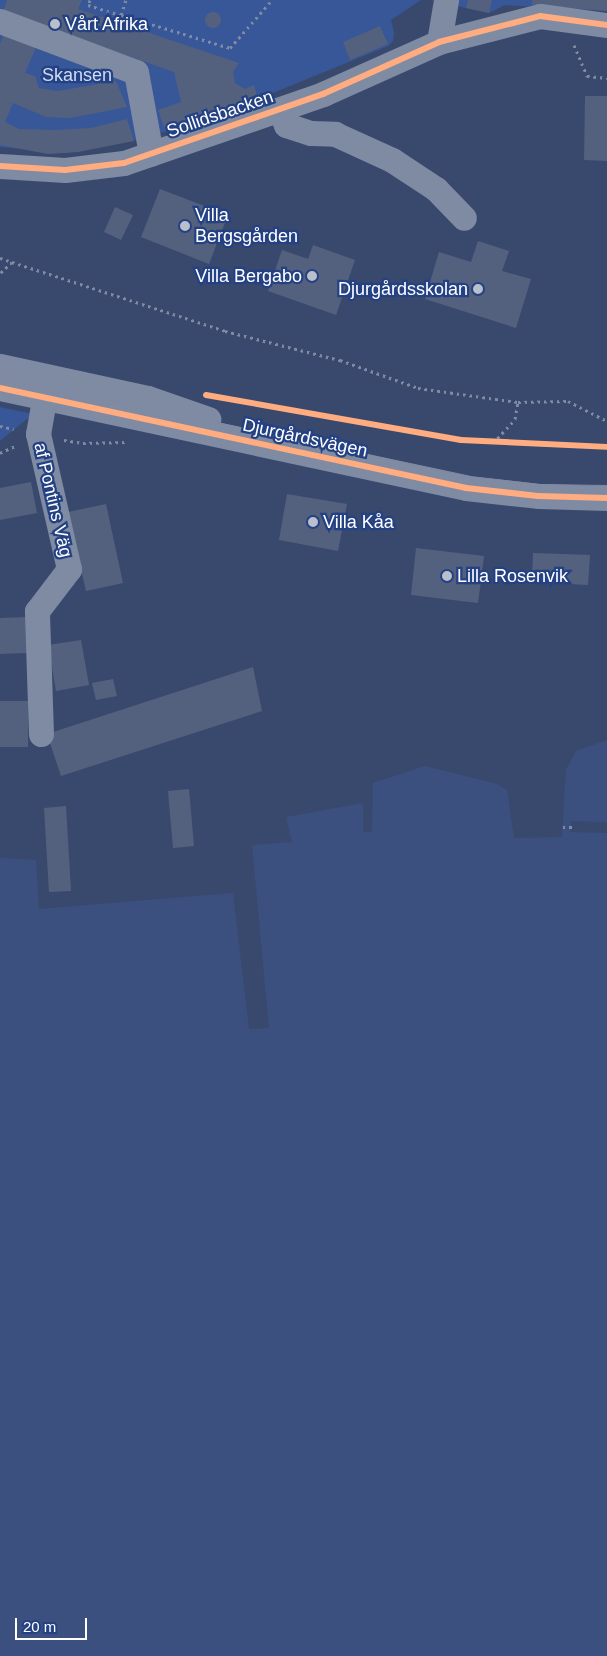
<!DOCTYPE html>
<html>
<head>
<meta charset="utf-8">
<style>
	body { margin:0 }
	#map { position:relative; width:607px; height:1656px; overflow:hidden; background:#39496d; font-family:Arial,sans-serif }
	div>[style] { position:absolute }
	.green>* { inset:0; background:#375799 }
	.water>* { inset:0; background:#3b507f }
	.pier>* { inset:0; background:#39496d }
	.building>* { inset:0; background:#54617e }
	.round { border-radius:50% }
	.path>* { height:3px; margin-top:-1.5px; transform-origin:0; background:repeating-linear-gradient(90deg,#7f8aa3 0 2.5px,transparent 0 6.5px) }
	.minor>* { height:25px; margin:-12.5px; padding:0 12.5px; transform-origin:12.5px; border-radius:12.5px; background:#7f8aa3 }
	.tram>* { height:1px; margin:-0.5px; padding:0 0.5px; transform-origin:0.5px; border-radius:0.5px; background:#808aa3 }
	.cycleway>* { height:6px; margin:-3px; padding:0 3px; transform-origin:3px; border-radius:3px; background:#ffac80 }
	.dots>* { width:14px; height:14px; translate:-50% -50%; box-sizing:border-box; border:2px solid #234183; border-radius:50% }
	span { translate:-50% -50%; white-space:nowrap; text-align:center; line-height:1.15; -webkit-text-stroke:4.5px #234183; paint-order:stroke }
	.poi-label { font-size:18px; color:#fff }
	.left { translate:0 -50%; text-align:left }
	.right { translate:-100% -50%; text-align:right }
	.park-label { font-size:18px; color:#cfdcf6 }
	.street-label { font-size:18px; color:#fff }
	.scale { position:absolute; left:15px; top:1618px; width:72px; height:22px; box-sizing:border-box; border:2px solid #fff; border-top:0; padding-left:6px; font-size:15px; line-height:18px; white-space:nowrap; color:#fff; -webkit-text-stroke:4px #234183; paint-order:stroke }
</style>
</head>
<body>
<div id="map">
	<div class="green">
		<div style="clip-path:polygon(0 0,421px 0,391px 20px,394px 33px,393px 41px,388px 46px,258px 99px,146px 138px,67px 153px,0 147px)"></div>
		<div style="clip-path:polygon(430px 0,607px 0,607px 11px,505px 5px,489px 13px)"></div>
		<div style="clip-path:polygon(0 407px,33px 414px,0 441px)"></div>
	</div>
	<div class="water">
		<div style="clip-path:polygon(607px 740px,607px 1656px,0 1656px,0 858px,36px 860px,39px 909px,233px 893px,249px 1029px,269px 1028px,252px 845px,292px 842px,286px 817px,363px 803px,363px 832px,372px 832px,373px 783px,425px 766px,497px 784px,507px 790px,514px 838px,562px 837px,566px 770px,576px 751px)"></div>
	</div>
	<div class="pier">
		<div style="clip-path:polygon(571px 821px,607px 822px,607px 833px,571px 832px)"></div>
	</div>
	<div class="building">
		<div style="clip-path:polygon(7px 0,82px 0,78px 9px,239px 63px,233px 72px,235px 83px,245px 89px,254px 85px,258px 99px,165px 130px,158px 110px,181px 102px,174px 72px,3px 12px)"></div>
		<div style="clip-path:polygon(468px 0,492px 0,489px 13px,466px 8px)"></div>
		<div style="clip-path:polygon(532px 0,607px 0,607px 11px,532px 5px)"></div>
		<div class="round" style="left:205px;top:12px;width:16px;height:16px"></div>
		<div style="clip-path:polygon(380px 26px,388px 44px,350px 60px,343px 42px)"></div>
		<div style="clip-path:polygon(4px 34px,36px 47px,25px 73px,35px 76px,39px 88px,58px 91px,116px 81px,127px 107px,70px 118px,46px 117px,13px 103px,5px 122px,19px 129px,55px 130px,91px 128px,127px 119px,134px 141px,78px 152px,48px 154px,0 145px,0 44px)"></div>
		<div style="clip-path:polygon(585px 96px,607px 96px,607px 161px,584px 160px)"></div>
		<div style="clip-path:polygon(160px 189px,228px 215px,209px 264px,141px 237px)"></div>
		<div style="clip-path:polygon(115px 207px,133px 215px,121px 240px,104px 232px)"></div>
		<div style="clip-path:polygon(478px 241px,509px 251px,502px 271px,531px 279px,516px 328px,425px 299px,439px 252px,471px 262px)"></div>
		<div style="clip-path:polygon(313px 245px,355px 260px,336px 315px,268px 291px,282px 250px,308px 259px)"></div>
		<div style="clip-path:polygon(31px 482px,37px 513px,0 520px,0 488px)"></div>
		<div style="clip-path:polygon(287px 494px,347px 504px,338px 551px,279px 540px)"></div>
		<div style="clip-path:polygon(106px 504px,123px 583px,86px 591px,68px 512px)"></div>
		<div style="clip-path:polygon(416px 548px,484px 556px,478px 603px,411px 595px)"></div>
		<div style="clip-path:polygon(533px 553px,590px 555px,588px 585px,532px 582px)"></div>
		<div style="clip-path:polygon(27px 617px,28px 653px,0 654px,0 618px)"></div>
		<div style="clip-path:polygon(81px 640px,89px 685px,56px 691px,48px 645px)"></div>
		<div style="clip-path:polygon(253px 667px,262px 711px,61px 776px,47px 734px)"></div>
		<div style="clip-path:polygon(113px 679px,117px 696px,96px 700px,92px 683px)"></div>
		<div style="clip-path:polygon(0 701px,28px 701px,28px 747px,0 747px)"></div>
		<div style="clip-path:polygon(189px 789px,194px 846px,173px 848px,168px 791px)"></div>
		<div style="clip-path:polygon(66px 806px,71px 891px,49px 892px,44px 808px)"></div>
	</div>
	<div class="path">
		<div style="left:90px;top:0;width:5px;rotate:112deg"></div>
		<div style="left:88px;top:5px;width:34px;rotate:17deg"></div>
		<div style="left:121px;top:15px;width:16px;rotate:-72deg"></div>
		<div style="left:121px;top:15px;width:114px;rotate:16.8deg"></div>
		<div style="left:230px;top:48px;width:64px;rotate:-48.8deg"></div>
		<div style="left:574px;top:45px;width:34px;rotate:67deg"></div>
		<div style="left:587px;top:76px;width:20px;rotate:6deg"></div>
		<div style="left:0;top:258px;width:13px;rotate:18deg"></div>
		<div style="left:12px;top:262px;width:16px;rotate:137deg"></div>
		<div style="left:12px;top:262px;width:224px;rotate:17.9deg"></div>
		<div style="left:225px;top:331px;width:119px;rotate:14.2deg"></div>
		<div style="left:340px;top:360px;width:83px;rotate:19.7deg"></div>
		<div style="left:418px;top:388px;width:101px;rotate:8deg"></div>
		<div style="left:518px;top:402px;width:50px;rotate:-1.1deg"></div>
		<div style="left:568px;top:401px;width:44px;rotate:27.1deg"></div>
		<div style="left:222px;top:397px;width:243px;rotate:10.2deg"></div>
		<div style="left:461px;top:440px;width:146px;rotate:2.7deg"></div>
		<div style="left:0;top:426px;width:14px;rotate:12deg"></div>
		<div style="left:64px;top:440px;width:19px;rotate:9deg"></div>
		<div style="left:83px;top:443px;width:44px;rotate:-1.3deg"></div>
		<div style="left:493px;top:443px;width:33px;rotate:-47deg"></div>
		<div style="left:515px;top:419px;width:17px;rotate:-80deg"></div>
		<div style="left:0;top:453px;width:17px;rotate:-25deg"></div>
		<div style="left:563px;top:827px;width:10px"></div>
	</div>
	<div class="minor">
		<div style="left:0;top:21px;width:145px;rotate:20.6deg"></div>
		<div style="left:136px;top:72px;width:83px;rotate:79.6deg"></div>
		<div style="left:439px;top:42px;width:43px;rotate:-80.5deg"></div>
		<div style="left:280px;top:110px;width:16px;rotate:68deg"></div>
		<div style="left:286px;top:125px;width:26px;rotate:18deg"></div>
		<div style="left:311px;top:133px;width:24px;rotate:2deg"></div>
		<div style="left:335px;top:134px;width:63px;rotate:24.5deg"></div>
		<div style="left:392px;top:160px;width:53px;rotate:33.4deg"></div>
		<div style="left:436px;top:189px;width:40px;rotate:46deg"></div>
		<div style="left:0;top:166px;width:65px;rotate:3.5deg"></div>
		<div style="left:65px;top:170px;width:59px;rotate:-6.8deg"></div>
		<div style="left:124px;top:163px;width:211px;rotate:-19.1deg"></div>
		<div style="left:323px;top:94px;width:127px;rotate:-24.1deg"></div>
		<div style="left:439px;top:42px;width:104px;rotate:-14.4deg"></div>
		<div style="left:540px;top:16px;width:68px;rotate:7.7deg"></div>
		<div style="left:0;top:366px;width:151px;rotate:12.2deg"></div>
		<div style="left:148px;top:398px;width:64px;rotate:19.3deg"></div>
		<div style="left:0;top:388px;width:477px;rotate:12.1deg"></div>
		<div style="left:466px;top:488px;width:72px;rotate:6.3deg"></div>
		<div style="left:538px;top:496px;width:69px;rotate:1.7deg"></div>
		<div style="left:41px;top:734px;width:123px;rotate:-91.9deg"></div>
		<div style="left:37px;top:611px;width:53px;rotate:-52.7deg"></div>
		<div style="left:69px;top:569px;width:139px;rotate:-102.9deg"></div>
		<div style="left:38px;top:434px;width:58px;rotate:-80deg"></div>
	</div>
	<div class="tram">
		<div style="left:0;top:376px;width:480px;rotate:12deg"></div>
		<div style="left:469px;top:476px;width:71px;rotate:6.4deg"></div>
		<div style="left:540px;top:484px;width:67px;rotate:0.9deg"></div>
		<div style="left:0;top:388px;width:477px;rotate:12.1deg"></div>
		<div style="left:466px;top:488px;width:72px;rotate:6.3deg"></div>
		<div style="left:538px;top:496px;width:69px;rotate:1.7deg"></div>
	</div>
	<div class="cycleway">
		<div style="left:0;top:166px;width:65px;rotate:3.5deg"></div>
		<div style="left:65px;top:170px;width:59px;rotate:-6.8deg"></div>
		<div style="left:124px;top:163px;width:211px;rotate:-19.1deg"></div>
		<div style="left:323px;top:94px;width:127px;rotate:-24.1deg"></div>
		<div style="left:439px;top:42px;width:104px;rotate:-14.4deg"></div>
		<div style="left:540px;top:16px;width:68px;rotate:7.7deg"></div>
		<div style="left:0;top:388px;width:477px;rotate:12.1deg"></div>
		<div style="left:466px;top:488px;width:72px;rotate:6.3deg"></div>
		<div style="left:538px;top:496px;width:69px;rotate:1.7deg"></div>
		<div style="left:206px;top:395px;width:259px;rotate:10deg"></div>
		<div style="left:461px;top:440px;width:146px;rotate:2.7deg"></div>
	</div>
	<div class="dots">
		<div style="left:55px;top:24px;background:#babfcc"></div>
		<div style="left:185px;top:226px;background:#babfcc"></div>
		<div style="left:312px;top:276px;background:#babfcc"></div>
		<div style="left:478px;top:289px;background:#babfcc"></div>
		<div style="left:313px;top:522px;background:#babfcc"></div>
		<div style="left:447px;top:576px;background:#babfcc"></div>
	</div>
	<div class="poi-label">
		<span class="left" style="left:65px;top:24px">Vårt Afrika</span>
		<span class="left" style="left:195px;top:226px">Villa<br>Bergsgården</span>
		<span class="right" style="left:302px;top:276px">Villa Bergabo</span>
		<span class="right" style="left:468px;top:289px">Djurgårdsskolan</span>
		<span class="left" style="left:323px;top:522px">Villa Kåa</span>
		<span class="left" style="left:457px;top:576px">Lilla Rosenvik</span>
	</div>
	<div class="park-label">
		<span style="left:77px;top:75px">Skansen</span>
	</div>
	<div class="street-label">
		<span style="left:220px;top:114px;rotate:-19deg">Sollidsbacken</span>
		<span style="left:305px;top:438px;rotate:12deg">Djurgårdsvägen</span>
		<span style="left:53px;top:500px;rotate:77deg">af Pontins Väg</span>
	</div>
	<div class="scale">20 m</div>
</div>
</body>
</html>
